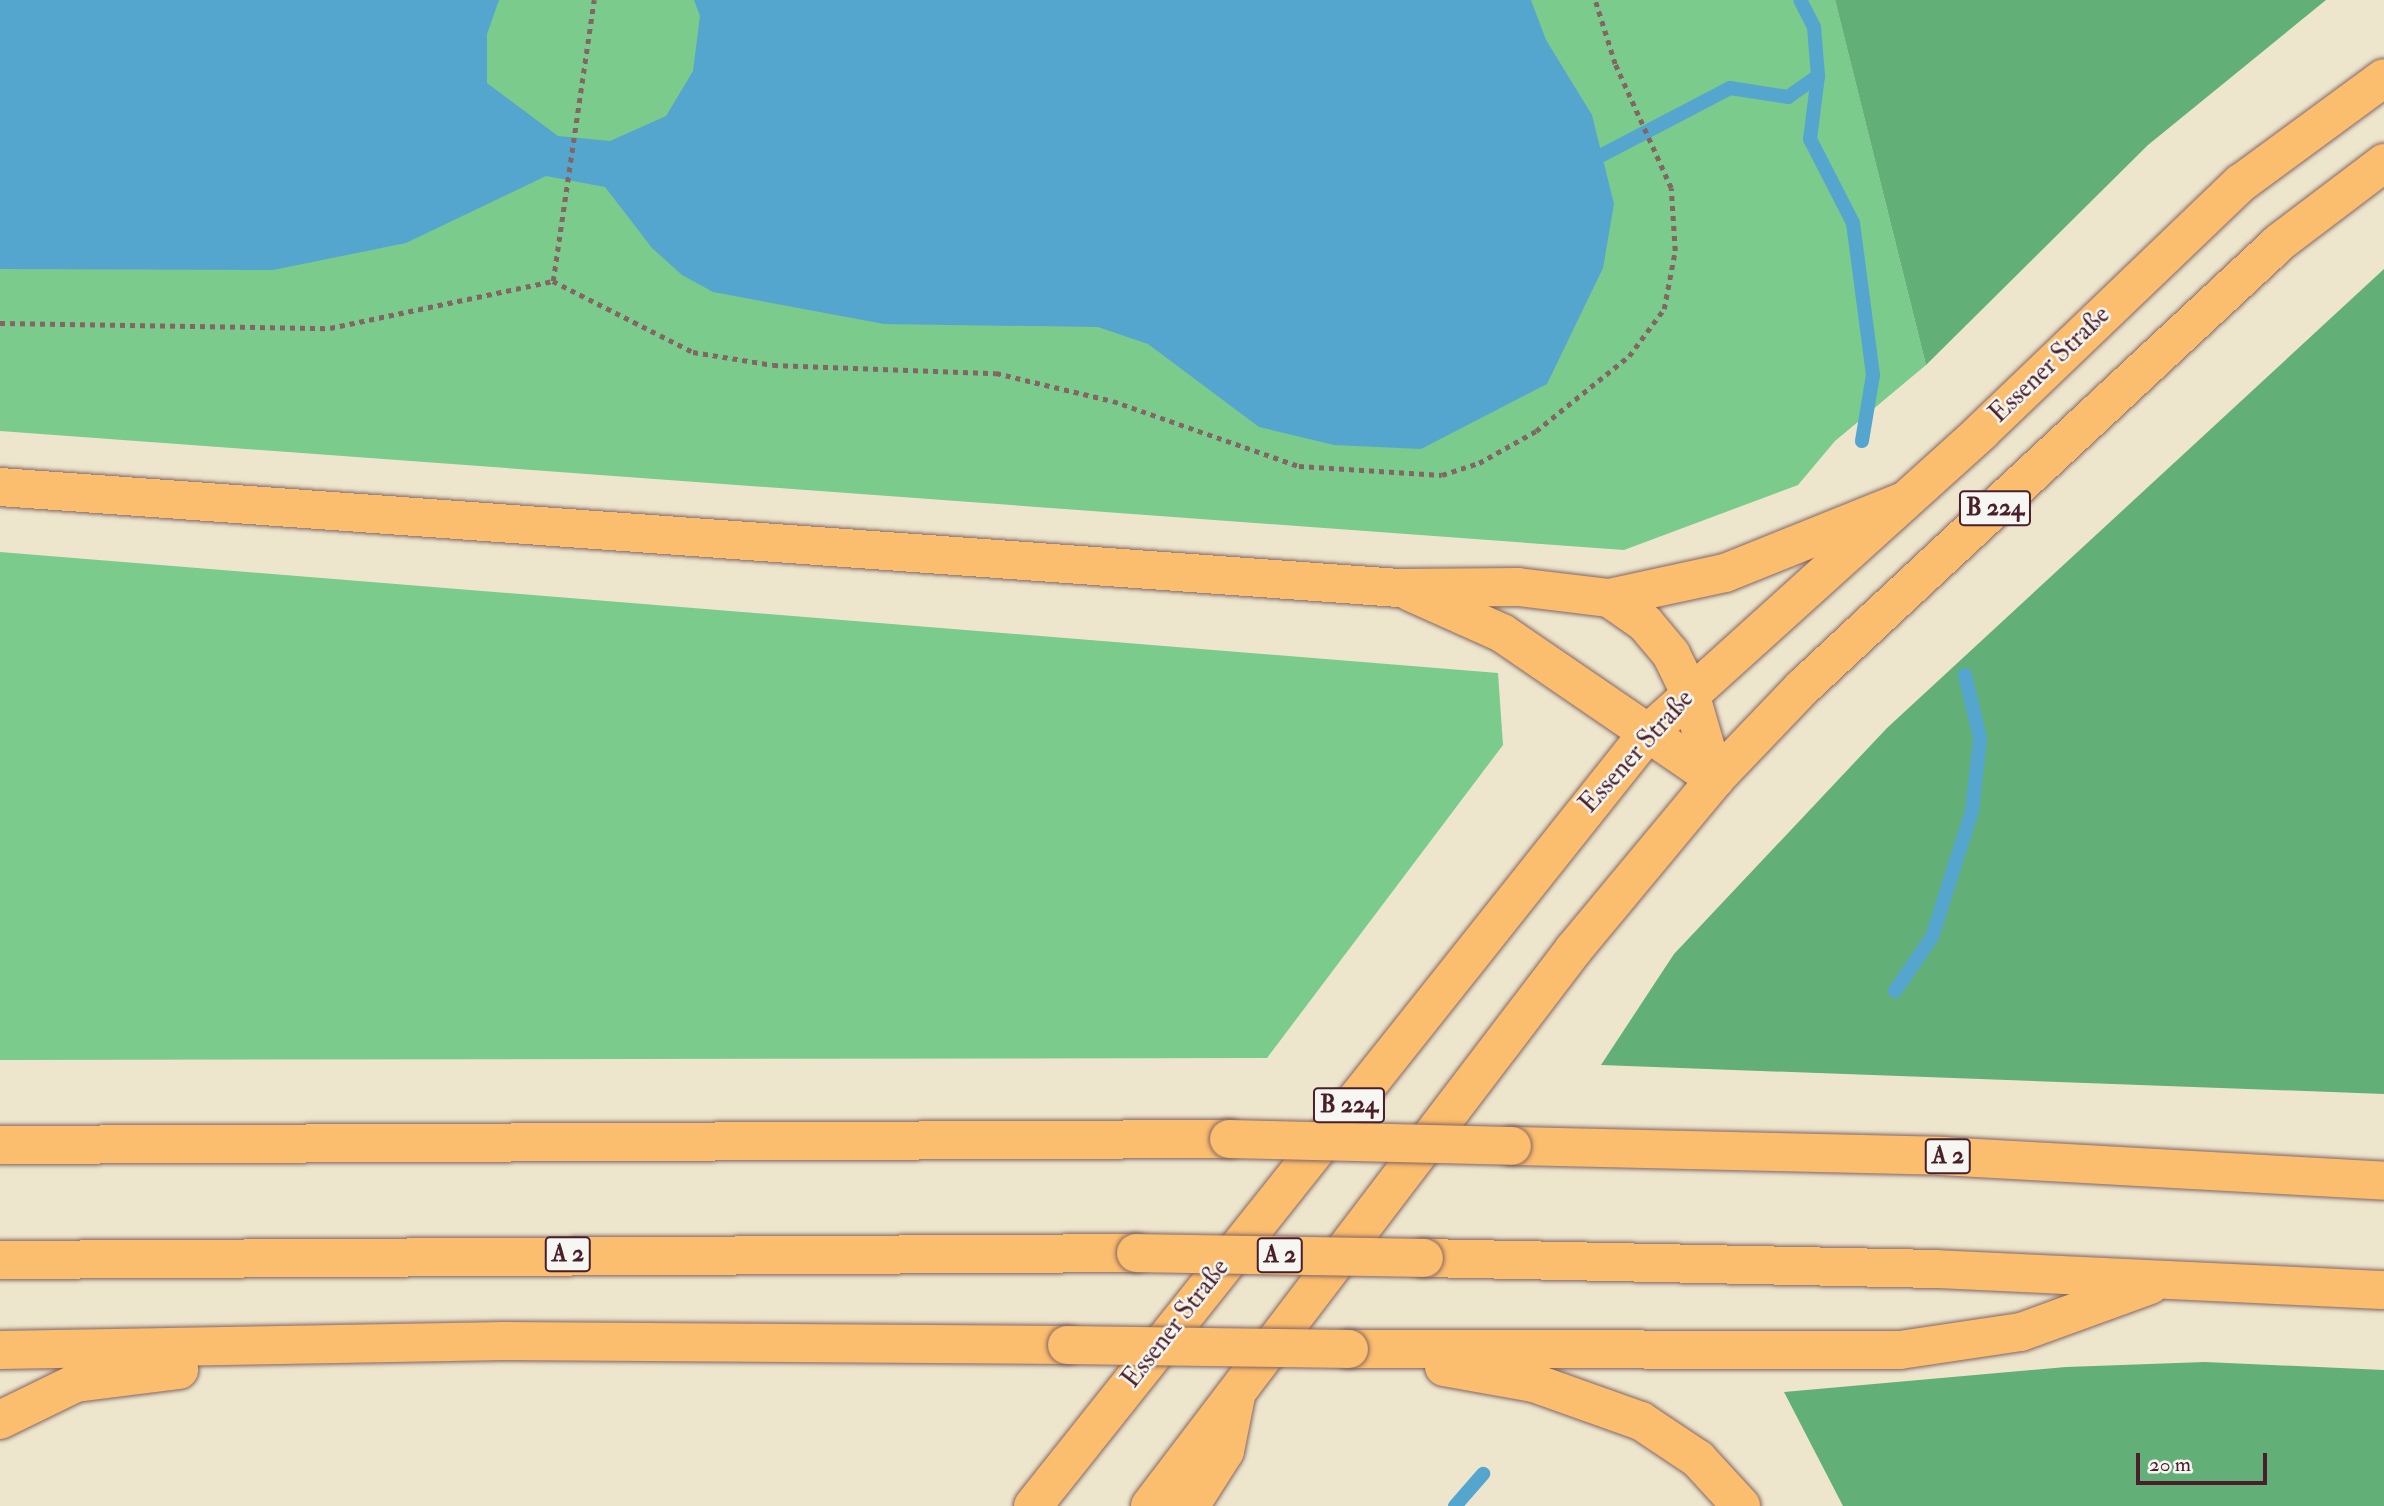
<!DOCTYPE html>
<html>
<head>
<meta charset="utf-8">
<style>
	body { margin:0 }
	#map { position:relative; width:2384px; height:1506px; overflow:hidden; background:#ede6cd; font-family:"IM FELL Double Pica",serif }
	div>[style] { position:absolute }
	.green>* { inset:0; background:#7acb8c }
	.forest>* { inset:0; background:#63af78 }
	.water>* { inset:0; background:#55a6cf }
	.stream>* { height:14px; margin:-7px; padding:0 7px; transform-origin:7px; border-radius:7px; background:#55a6cf }
	.path>* { height:4.5px; margin-top:-2.25px; transform-origin:0; background:repeating-linear-gradient(90deg,#836564 0 5px,transparent 0 10px) }
	.roads { filter:drop-shadow(0 0 2px #836564) drop-shadow(0 0 2px #836564) }
	.major>* { height:38px; margin:-19px; padding:0 19px; transform-origin:19px; border-radius:19px; background:#fbbd6e }
	.highway>* { height:38px; margin:-19px; padding:0 19px; transform-origin:19px; border-radius:19px; background:#fbbd6e }
	.bridges { filter:drop-shadow(0 0 2px #836564) drop-shadow(0 0 2px #836564) }
	.highway-bridge>* { height:38px; margin:-19px; padding:0 19px; transform-origin:19px; border-radius:19px; background:#fbbd6e }
	span { translate:-50% -50%; white-space:nowrap; text-align:center; line-height:1.15; -webkit-text-stroke:5px #f6f6f2; paint-order:stroke }
	.shield-label span { padding:2px 5px; background:#f6f6f2; border:2px solid; border-radius:5px; -webkit-text-stroke-width:0 }
	.shield-label { font-size:24px; color:#4a1f2b; font-weight:700 }
	.street-label { font-size:26px; color:#4a1f2b }
	.scale { position:absolute; left:2136px; top:1453px; width:131px; height:32px; box-sizing:border-box; border:4px solid #4a1f2b; border-top:0; padding-left:9px; font-size:21px; line-height:24px; white-space:nowrap; color:#4a1f2b; -webkit-text-stroke:5px #f6f6f2; paint-order:stroke }
</style>
</head>
<body>
<div id="map">
	<div class="green">
		<div style="clip-path:polygon(0 0,1835px 0,1926px 365px,1835px 441px,1798px 485px,1624px 550px,0 431px)"></div>
		<div style="clip-path:polygon(0 552px,1498px 673px,1503px 745px,1267px 1058px,0 1060px)"></div>
	</div>
	<div class="forest">
		<div style="clip-path:polygon(1835px 0,2326px 0,2148px 145px,1926px 365px)"></div>
		<div style="clip-path:polygon(2384px 269px,2384px 1094px,1601px 1065px,1674px 954px,1887px 728px)"></div>
		<div style="clip-path:polygon(2205px 1362px,2384px 1370px,2384px 1506px,1843px 1506px,1784px 1392px,2066px 1367px)"></div>
	</div>
	<div class="water">
		<div style="clip-path:polygon(0 0,499px 0,487px 34px,487px 83px,558px 136px,610px 141px,666px 116px,693px 71px,700px 16px,694px 0,1531px 0,1546px 40px,1592px 115px,1614px 204px,1603px 268px,1547px 384px,1421px 449px,1334px 445px,1259px 427px,1148px 344px,1098px 327px,884px 324px,713px 292px,682px 275px,652px 248px,605px 187px,546px 176px,406px 243px,273px 270px,0 269px)"></div>
	</div>
	<div class="stream">
		<div style="left:1818px;top:76px;width:64px;rotate:97.2deg"></div>
		<div style="left:1810px;top:139px;width:94px;rotate:62.9deg"></div>
		<div style="left:1853px;top:223px;width:153px;rotate:82.5deg"></div>
		<div style="left:1873px;top:375px;width:67px;rotate:99.5deg"></div>
		<div style="left:1602px;top:155px;width:144px;rotate:-27.6deg"></div>
		<div style="left:1730px;top:88px;width:59px;rotate:8.8deg"></div>
		<div style="left:1788px;top:97px;width:37px;rotate:-35deg"></div>
		<div style="left:1818px;top:76px;width:49px;rotate:-94.7deg"></div>
		<div style="left:1814px;top:27px;width:30px;rotate:-117deg"></div>
		<div style="left:1895px;top:991px;width:65px;rotate:-55.6deg"></div>
		<div style="left:1932px;top:937px;width:132px;rotate:-72.4deg"></div>
		<div style="left:1972px;top:811px;width:73px;rotate:-83.7deg"></div>
		<div style="left:1980px;top:738px;width:65px;rotate:-103.4deg"></div>
		<div style="left:1455px;top:1506px;width:43px;rotate:-48.8deg"></div>
	</div>
	<div class="path">
		<div style="left:553px;top:281px;width:284px;rotate:-81.7deg"></div>
		<div style="left:0;top:323px;width:330px;rotate:0.9deg"></div>
		<div style="left:330px;top:328px;width:228px;rotate:-11.9deg"></div>
		<div style="left:553px;top:281px;width:157px;rotate:26.9deg"></div>
		<div style="left:693px;top:352px;width:81px;rotate:9.2deg"></div>
		<div style="left:773px;top:365px;width:223px;rotate:2.1deg"></div>
		<div style="left:996px;top:373px;width:120px;rotate:13.5deg"></div>
		<div style="left:1113px;top:401px;width:197px;rotate:19.3deg"></div>
		<div style="left:1299px;top:466px;width:143px;rotate:3.6deg"></div>
		<div style="left:1442px;top:475px;width:39px;rotate:-18deg"></div>
		<div style="left:1479px;top:463px;width:65px;rotate:-29.3deg"></div>
		<div style="left:1536px;top:431px;width:119px;rotate:-38.9deg"></div>
		<div style="left:1629px;top:356px;width:59px;rotate:-53.3deg"></div>
		<div style="left:1664px;top:309px;width:59px;rotate:-79.3deg"></div>
		<div style="left:1675px;top:251px;width:63px;rotate:-93.6deg"></div>
		<div style="left:1671px;top:188px;width:136px;rotate:-114.3deg"></div>
		<div style="left:1615px;top:64px;width:67px;rotate:-107.4deg"></div>
	</div>
	<div class="roads">
		<div class="major">
			<div style="left:1033px;top:1506px;width:985px;rotate:-51.51deg"></div>
			<div style="left:1646px;top:735px;width:452px;rotate:-42.1deg"></div>
			<div style="left:1981px;top:432px;width:360px;rotate:-43.8deg"></div>
			<div style="left:2241px;top:183px;width:177px;rotate:-36.3deg"></div>
			<div style="left:1150px;top:1506px;width:700px;rotate:-52.72deg"></div>
			<div style="left:1574px;top:949px;width:221px;rotate:-50.3deg"></div>
			<div style="left:1715px;top:779px;width:127px;rotate:-46.3deg"></div>
			<div style="left:1803px;top:687px;width:652px;rotate:-43.01deg"></div>
			<div style="left:2280px;top:242px;width:131px;rotate:-37.2deg"></div>
		</div>
		<div class="highway">
			<div style="left:0;top:487px;width:1403px;rotate:4.13deg"></div>
			<div style="left:1399px;top:588px;width:119px;rotate:-0.5deg"></div>
			<div style="left:1518px;top:587px;width:92px;rotate:6.9deg"></div>
			<div style="left:1609px;top:598px;width:119px;rotate:-12.2deg"></div>
			<div style="left:1725px;top:573px;width:191px;rotate:-21.9deg"></div>
			<div style="left:1410px;top:592px;width:101px;rotate:24deg"></div>
			<div style="left:1502px;top:633px;width:258px;rotate:34.4deg"></div>
			<div style="left:1609px;top:598px;width:44px;rotate:34.8deg"></div>
			<div style="left:1645px;top:623px;width:40px;rotate:50deg"></div>
			<div style="left:1671px;top:654px;width:43px;rotate:64deg"></div>
			<div style="left:1690px;top:693px;width:90px;rotate:73.8deg"></div>
			<div style="left:0;top:1145px;width:1229px;rotate:-0.28deg"></div>
			<div style="left:1512px;top:1146px;width:430px;rotate:1.3deg"></div>
			<div style="left:1942px;top:1156px;width:443px;rotate:3.2deg"></div>
			<div style="left:1424px;top:1258px;width:512px;rotate:1.23deg"></div>
			<div style="left:1936px;top:1269px;width:448px;rotate:2.7deg"></div>
			<div style="left:0;top:1260px;width:1136px;rotate:-0.35deg"></div>
			<div style="left:1349px;top:1349px;width:551px;rotate:0.1deg"></div>
			<div style="left:1900px;top:1350px;width:122px;rotate:-8.5deg"></div>
			<div style="left:2021px;top:1332px;width:137px;rotate:-20deg"></div>
			<div style="left:0;top:1350px;width:504px;rotate:-1.02deg"></div>
			<div style="left:504px;top:1341px;width:563px;rotate:0.41deg"></div>
			<div style="left:1444px;top:1367px;width:91px;rotate:10.1deg"></div>
			<div style="left:1534px;top:1383px;width:114px;rotate:19.6deg"></div>
			<div style="left:1641px;top:1421px;width:69px;rotate:33.7deg"></div>
			<div style="left:1698px;top:1459px;width:64px;rotate:47.5deg"></div>
			<div style="left:0;top:1420px;width:85px;rotate:-26deg"></div>
			<div style="left:76px;top:1383px;width:104px;rotate:-7.2deg"></div>
			<div style="left:1190px;top:1506px;width:65px;rotate:-57.5deg"></div>
			<div style="left:1225px;top:1451px;width:56px;rotate:-78.7deg"></div>
		</div>
	</div>
	<div class="bridges">
		<div class="highway-bridge">
			<div style="left:1229px;top:1139px;width:283px;rotate:1.4deg"></div>
			<div style="left:1136px;top:1253px;width:288px;rotate:1deg"></div>
			<div style="left:1067px;top:1345px;width:282px;rotate:0.8deg"></div>
		</div>
	</div>
	<div class="shield-label">
		<span style="left:1995px;top:508px">B 224</span>
		<span style="left:1349px;top:1105px">B 224</span>
		<span style="left:1948px;top:1156px">A 2</span>
		<span style="left:568px;top:1254px">A 2</span>
		<span style="left:1280px;top:1255px">A 2</span>
	</div>
	<div class="street-label">
		<span style="left:2050px;top:365px;rotate:-44deg">Essener Straße</span>
		<span style="left:1637px;top:752px;rotate:-48deg">Essener Straße</span>
		<span style="left:1176px;top:1324px;rotate:-52deg">Essener Straße</span>
	</div>
	<div class="scale">20 m</div>
</div>
</body>
</html>
